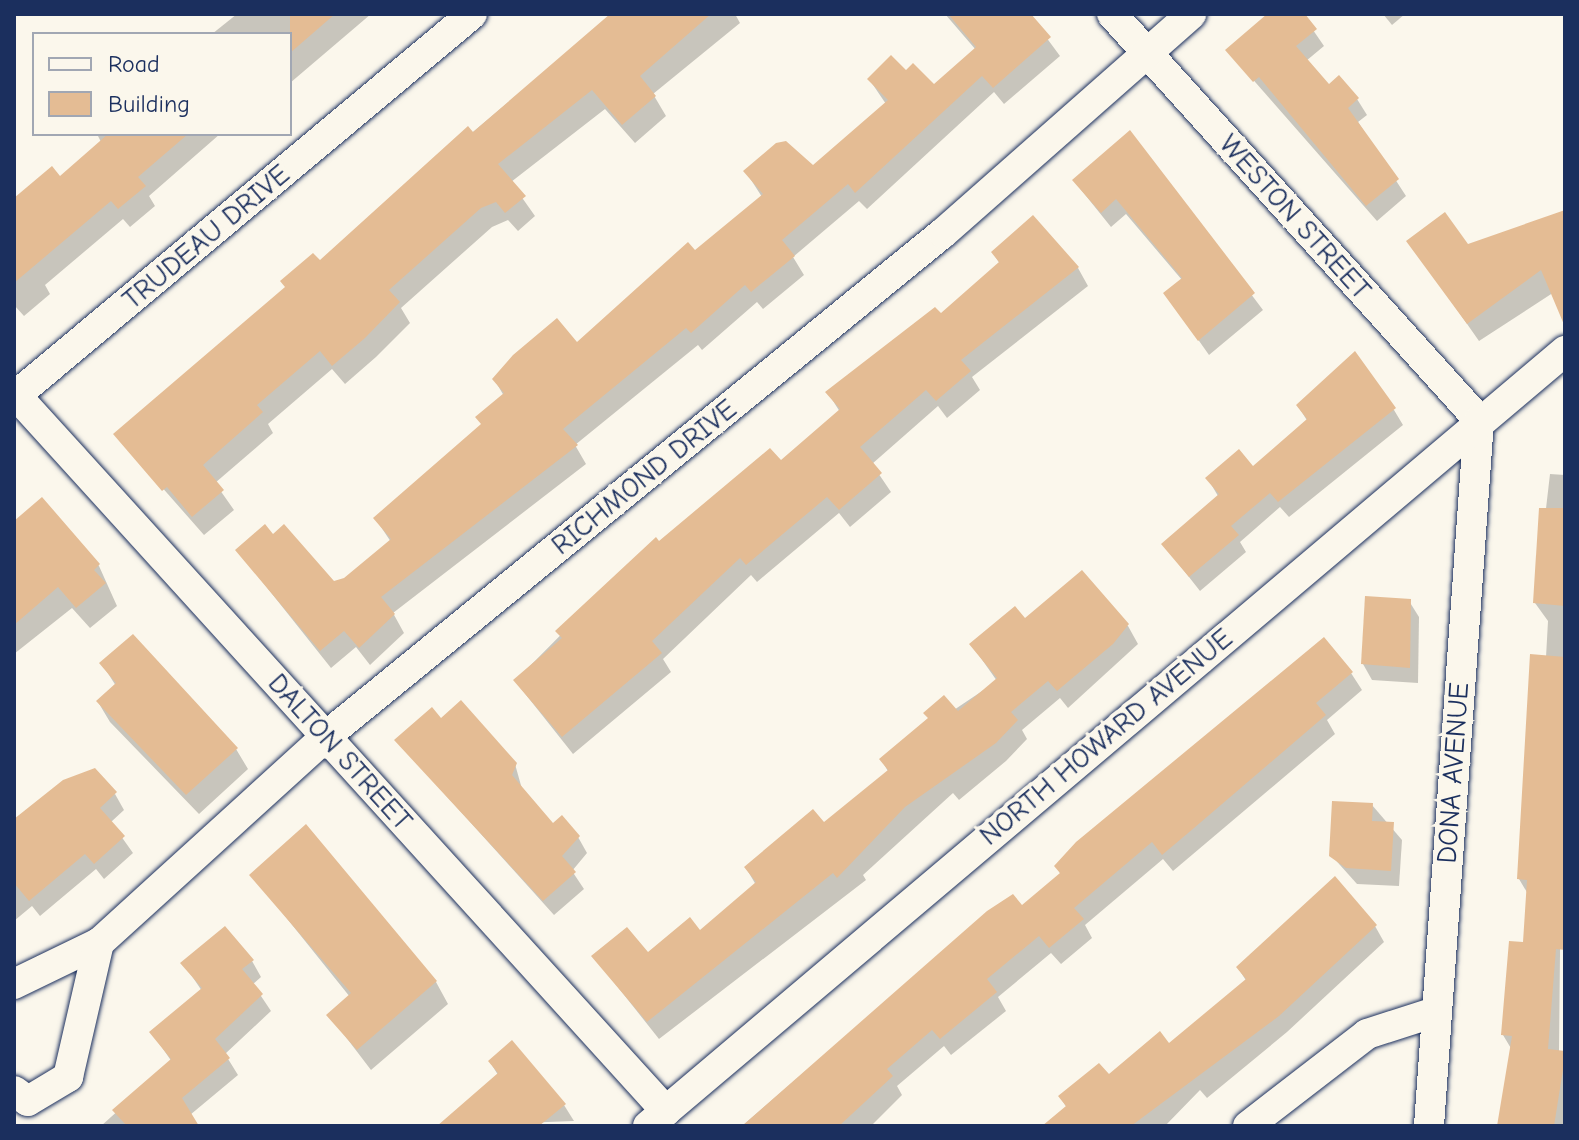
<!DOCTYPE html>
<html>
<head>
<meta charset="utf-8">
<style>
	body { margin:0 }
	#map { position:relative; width:1579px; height:1140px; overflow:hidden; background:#fbf7ec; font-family:"Comic Neue",sans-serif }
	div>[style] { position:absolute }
	.shadow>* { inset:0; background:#0003 }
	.building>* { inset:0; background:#e4bc94 }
	.roads { filter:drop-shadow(0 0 2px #1b2f5e) drop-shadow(0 0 2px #1b2f5e) }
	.street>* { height:30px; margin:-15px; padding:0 15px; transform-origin:15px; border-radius:15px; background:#fbf7ec }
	span { translate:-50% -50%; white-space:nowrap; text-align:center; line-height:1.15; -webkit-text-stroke:8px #fbf7ec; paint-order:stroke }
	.street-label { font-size:28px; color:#1b2f5e }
	.frame { position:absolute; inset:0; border:16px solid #1b2f5e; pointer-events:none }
	.legend { position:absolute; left:32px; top:32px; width:260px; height:104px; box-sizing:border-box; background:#fbf7ec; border:2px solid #a1a7b3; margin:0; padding:10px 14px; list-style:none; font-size:24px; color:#1b2f5e }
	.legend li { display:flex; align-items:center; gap:16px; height:40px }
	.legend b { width:40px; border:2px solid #a1a7b3 }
</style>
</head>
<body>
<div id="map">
	<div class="shadow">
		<div style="clip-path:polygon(237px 14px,371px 14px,290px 83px,290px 34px,212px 34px)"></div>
		<div style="clip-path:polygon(613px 14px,735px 14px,740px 23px,653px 94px,666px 116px,635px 143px,605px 109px,511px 182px,535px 216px,518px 231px,508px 220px,492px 227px,401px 308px,410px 323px,376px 357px,345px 384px,332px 369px,268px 424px,273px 433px,215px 483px,234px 510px,204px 535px,115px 434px)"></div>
		<div style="clip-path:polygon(945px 14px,1029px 14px,1060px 56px,1004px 104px,994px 92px,867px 209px,859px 201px,793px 257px,804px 275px,763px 309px,757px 302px,702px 350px,698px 345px,575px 445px,586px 464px,393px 613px,404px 633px,370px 665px,356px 647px,331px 668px,237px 550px,333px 583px,345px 579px,391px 542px,375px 518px,482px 425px,504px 396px,494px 379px,577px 345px,695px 253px,762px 197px,746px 172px,813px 168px,886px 104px,869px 79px,906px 73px,933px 87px,976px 50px)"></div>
		<div style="clip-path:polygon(1270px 14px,1302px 14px,1324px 46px,1306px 61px,1329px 87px,1357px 99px,1367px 115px,1358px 122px,1406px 196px,1377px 221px,1227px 50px)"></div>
		<div style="clip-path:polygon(1383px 14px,1405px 14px,1392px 25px)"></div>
		<div style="clip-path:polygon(1130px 133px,1263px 310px,1209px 355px,1166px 294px,1182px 280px,1126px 214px,1111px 227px,1074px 181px)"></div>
		<div style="clip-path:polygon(97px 134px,220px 134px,149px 196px,155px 206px,130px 227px,123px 219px,45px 285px,50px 294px,24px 316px,14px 305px,14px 200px,60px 179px,101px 142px)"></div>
		<div style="clip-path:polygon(1565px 217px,1565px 285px,1479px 341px,1409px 241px,1468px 246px)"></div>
		<div style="clip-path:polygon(993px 253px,1078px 268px,1088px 286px,972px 377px,980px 390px,947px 418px,938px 406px,872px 464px,891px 492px,850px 527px,839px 513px,757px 582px,751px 575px,663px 659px,671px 672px,573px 754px,515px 681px,655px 540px,659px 544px,780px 463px,840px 412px,828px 393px,940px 316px,1000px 264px)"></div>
		<div style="clip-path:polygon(1298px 406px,1394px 410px,1403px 425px,1289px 517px,1280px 507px,1240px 542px,1246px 552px,1200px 591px,1163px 544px,1218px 496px,1208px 479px,1253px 468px,1308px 422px)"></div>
		<div style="clip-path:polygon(1550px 474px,1565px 475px,1559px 1052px,1565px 1054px,1565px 1126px,1500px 1126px,1512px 1050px,1503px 1035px,1525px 944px,1528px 894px,1519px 879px,1546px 657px,1548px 621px,1535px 603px)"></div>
		<div style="clip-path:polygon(42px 500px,99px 566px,117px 606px,90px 628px,72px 608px,14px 654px,14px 525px)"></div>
		<div style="clip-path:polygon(1409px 601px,1419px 617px,1418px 683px,1372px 680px,1363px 664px)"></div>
		<div style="clip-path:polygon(1025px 621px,1128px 626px,1138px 644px,1068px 708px,1060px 698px,1022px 730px,1027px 739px,1006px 761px,959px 800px,953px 793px,863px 875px,866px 880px,659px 1039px,594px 957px,648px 955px,700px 932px,756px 885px,746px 868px,824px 825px,889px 773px,881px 759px,997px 681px,971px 644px)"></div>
		<div style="clip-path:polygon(102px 664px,236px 749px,248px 769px,199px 814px,110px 722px,98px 702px,116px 686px)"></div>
		<div style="clip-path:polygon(1351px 673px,1362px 690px,1327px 720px,1335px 734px,1173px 871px,1163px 859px,1085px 925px,1092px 938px,1061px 964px,1051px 953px,998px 997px,1006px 1011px,951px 1055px,944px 1046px,897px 1086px,902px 1095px,871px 1126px,742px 1126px,988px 913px,1021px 907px,1061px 875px,1056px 866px)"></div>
		<div style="clip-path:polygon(441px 721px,515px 764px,522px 789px,553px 825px,578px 837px,587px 853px,572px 871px,584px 889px,554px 915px,396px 740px)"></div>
		<div style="clip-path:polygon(115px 794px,124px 810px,111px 822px,133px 853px,104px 879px,96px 869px,40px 916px,32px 906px,14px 921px,14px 822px)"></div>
		<div style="clip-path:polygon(1372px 805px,1402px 840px,1399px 886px,1357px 884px,1331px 855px)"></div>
		<div style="clip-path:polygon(252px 875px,436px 982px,448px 1004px,371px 1070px,329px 1015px,350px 997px)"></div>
		<div style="clip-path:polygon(1375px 926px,1384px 942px,1287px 1032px,1207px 1098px,1200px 1090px,1165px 1126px,1045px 1126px,1067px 1108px,1060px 1097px,1169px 1046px,1247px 982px,1238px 968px)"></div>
		<div style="clip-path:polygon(252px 961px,261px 977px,253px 984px,271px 1011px,225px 1054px,238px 1075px,190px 1115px,196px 1126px,101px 1126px,172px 1062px,152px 1033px,202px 991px,183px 963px)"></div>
		<div style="clip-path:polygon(490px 1062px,564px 1105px,574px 1121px,440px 1126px,498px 1075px)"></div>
	</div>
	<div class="building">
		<div style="clip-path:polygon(290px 14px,335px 14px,290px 53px)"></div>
		<div style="clip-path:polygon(610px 14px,711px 14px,640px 76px,656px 96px,622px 125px,592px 90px,498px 164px,526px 196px,505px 213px,496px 202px,481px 208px,389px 290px,400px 302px,365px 338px,332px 366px,320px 351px,257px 405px,263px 412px,203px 465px,224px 490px,192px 517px,167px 487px,162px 491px,113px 434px,285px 287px,280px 281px,313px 253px,320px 260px,468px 126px,473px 132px)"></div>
		<div style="clip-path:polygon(948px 14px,1031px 14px,1051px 37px,993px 88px,982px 76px,855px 193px,848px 184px,782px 240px,795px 256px,751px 292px,745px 285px,691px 333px,686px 328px,563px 429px,578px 445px,381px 597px,395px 614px,359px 648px,344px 631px,320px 651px,235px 550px,265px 524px,273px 534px,284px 524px,334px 581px,344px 578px,391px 539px,373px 518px,481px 424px,475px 417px,504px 393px,492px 379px,513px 355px,557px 318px,577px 342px,688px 242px,695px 250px,763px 194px,743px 171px,776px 143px,786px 141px,813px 165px,888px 100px,867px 79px,891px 55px,906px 70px,913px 63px,934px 84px,976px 47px)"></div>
		<div style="clip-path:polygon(1267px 14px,1305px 14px,1317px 29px,1296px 46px,1329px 84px,1339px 75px,1359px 98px,1348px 108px,1399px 179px,1366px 206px,1259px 77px,1253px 82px,1225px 50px)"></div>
		<div style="clip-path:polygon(1130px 130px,1255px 293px,1198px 341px,1163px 293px,1182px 278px,1116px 199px,1101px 213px,1072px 180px)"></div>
		<div style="clip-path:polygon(108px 134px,188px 134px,138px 177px,146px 186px,118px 209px,111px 201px,14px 283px,14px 198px,52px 166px,60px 176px)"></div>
		<div style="clip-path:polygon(1565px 210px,1565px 327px,1541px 270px,1467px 324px,1406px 241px,1445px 212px,1468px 244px)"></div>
		<div style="clip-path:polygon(1033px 215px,1079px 267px,961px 360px,971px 371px,936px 401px,926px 390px,860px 447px,882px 473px,839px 510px,827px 497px,746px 565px,740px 558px,652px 641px,662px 653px,562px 737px,513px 680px,562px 638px,555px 631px,656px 537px,659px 541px,770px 448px,781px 460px,840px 409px,825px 392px,935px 307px,941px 313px,999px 262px,991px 252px)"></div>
		<div style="clip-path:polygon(1355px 351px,1396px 408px,1278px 502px,1270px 493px,1231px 526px,1239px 535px,1189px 577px,1161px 544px,1219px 494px,1205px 478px,1239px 449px,1253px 466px,1307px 419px,1296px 405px)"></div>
		<div style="clip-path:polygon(42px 497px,100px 564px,94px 570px,106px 583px,76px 608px,58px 587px,14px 625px,14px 521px)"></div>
		<div style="clip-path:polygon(1539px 508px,1565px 508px,1565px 606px,1533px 603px)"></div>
		<div style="clip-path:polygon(1082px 570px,1129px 624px,1113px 644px,1057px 691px,1048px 681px,1011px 712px,1018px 720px,996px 743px,905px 807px,837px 878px,833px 873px,647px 1022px,591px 956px,627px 927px,648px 952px,690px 917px,700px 930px,756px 882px,744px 867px,813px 809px,824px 822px,888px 770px,879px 759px,928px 718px,923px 713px,944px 695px,958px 711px,997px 678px,969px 644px,1015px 606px,1025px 618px)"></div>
		<div style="clip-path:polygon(1365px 596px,1411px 599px,1410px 668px,1361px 664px)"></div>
		<div style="clip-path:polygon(133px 634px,238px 748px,186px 795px,96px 701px,116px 683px,99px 663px)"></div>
		<div style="clip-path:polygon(1324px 637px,1353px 672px,1316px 703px,1326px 715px,1194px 828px,1162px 855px,1152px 842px,1074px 908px,1084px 919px,1049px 948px,1039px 936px,987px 979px,997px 992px,940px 1039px,932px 1030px,887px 1069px,893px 1076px,839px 1126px,742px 1126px,987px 911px,1013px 894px,1022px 905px,1060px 873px,1054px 866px,1076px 842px)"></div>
		<div style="clip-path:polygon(1530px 654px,1565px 657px,1565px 950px,1556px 949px,1548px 1049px,1565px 1051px,1565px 1057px,1554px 1126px,1497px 1126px,1512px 1036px,1501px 1035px,1509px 941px,1523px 942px,1527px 880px,1517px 879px)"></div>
		<div style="clip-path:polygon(461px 700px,517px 763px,512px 775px,553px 823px,562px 815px,580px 836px,562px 856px,576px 872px,543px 901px,394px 740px,432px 707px,441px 718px)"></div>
		<div style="clip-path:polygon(95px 768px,117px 792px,100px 808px,125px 836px,94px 864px,85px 854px,29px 901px,14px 883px,14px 819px,63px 780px)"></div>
		<div style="clip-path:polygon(1332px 801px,1373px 803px,1372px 821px,1394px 822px,1391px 871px,1346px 868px,1329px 856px)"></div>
		<div style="clip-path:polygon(306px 824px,437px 981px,357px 1050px,326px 1015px,351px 993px,249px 875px)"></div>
		<div style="clip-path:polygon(1335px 876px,1377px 925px,1279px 1016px,1131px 1126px,1042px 1126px,1066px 1106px,1058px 1096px,1099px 1063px,1109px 1074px,1160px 1031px,1169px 1043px,1246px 979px,1236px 967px)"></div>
		<div style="clip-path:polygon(225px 926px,254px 960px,242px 969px,263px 994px,215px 1039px,230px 1058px,182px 1098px,199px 1126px,127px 1126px,112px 1110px,171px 1059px,149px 1032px,202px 988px,180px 963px)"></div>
		<div style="clip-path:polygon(512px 1040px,566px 1104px,539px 1126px,437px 1126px,498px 1073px,488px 1061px)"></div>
	</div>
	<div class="roads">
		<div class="street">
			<div style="left:1112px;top:14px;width:547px;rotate:47.89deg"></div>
			<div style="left:1479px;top:420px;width:708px;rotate:94.05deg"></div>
			<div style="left:14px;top:393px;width:970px;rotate:47.76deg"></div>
			<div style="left:14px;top:397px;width:597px;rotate:-39.9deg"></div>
			<div style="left:14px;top:984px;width:94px;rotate:-25.8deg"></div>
			<div style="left:99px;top:943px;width:306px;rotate:-42.3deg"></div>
			<div style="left:325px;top:737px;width:797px;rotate:-39.2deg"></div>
			<div style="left:943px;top:233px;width:331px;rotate:-41.4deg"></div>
			<div style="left:14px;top:1091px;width:17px;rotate:36deg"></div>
			<div style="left:28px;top:1101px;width:47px;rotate:-31deg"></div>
			<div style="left:68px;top:1077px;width:138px;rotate:-77deg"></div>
			<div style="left:648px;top:1126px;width:1201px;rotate:-40.2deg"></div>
			<div style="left:1248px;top:1126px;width:150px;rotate:-37.7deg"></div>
			<div style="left:1367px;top:1034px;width:71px;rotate:-17.9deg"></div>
		</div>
	</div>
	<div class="street-label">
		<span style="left:1295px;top:217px;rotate:48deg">WESTON STREET</span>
		<span style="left:206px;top:237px;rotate:-40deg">TRUDEAU DRIVE</span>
		<span style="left:644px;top:477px;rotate:-39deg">RICHMOND DRIVE</span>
		<span style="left:1106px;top:737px;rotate:-40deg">NORTH HOWARD AVENUE</span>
		<span style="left:340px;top:752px;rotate:48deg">DALTON STREET</span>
		<span style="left:1453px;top:773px;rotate:-86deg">DONA AVENUE</span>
	</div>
	<div class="frame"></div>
	<ul class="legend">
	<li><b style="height:10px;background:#fbf7ec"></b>Road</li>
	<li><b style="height:22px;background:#e4bc94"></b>Building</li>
	</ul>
</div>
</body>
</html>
